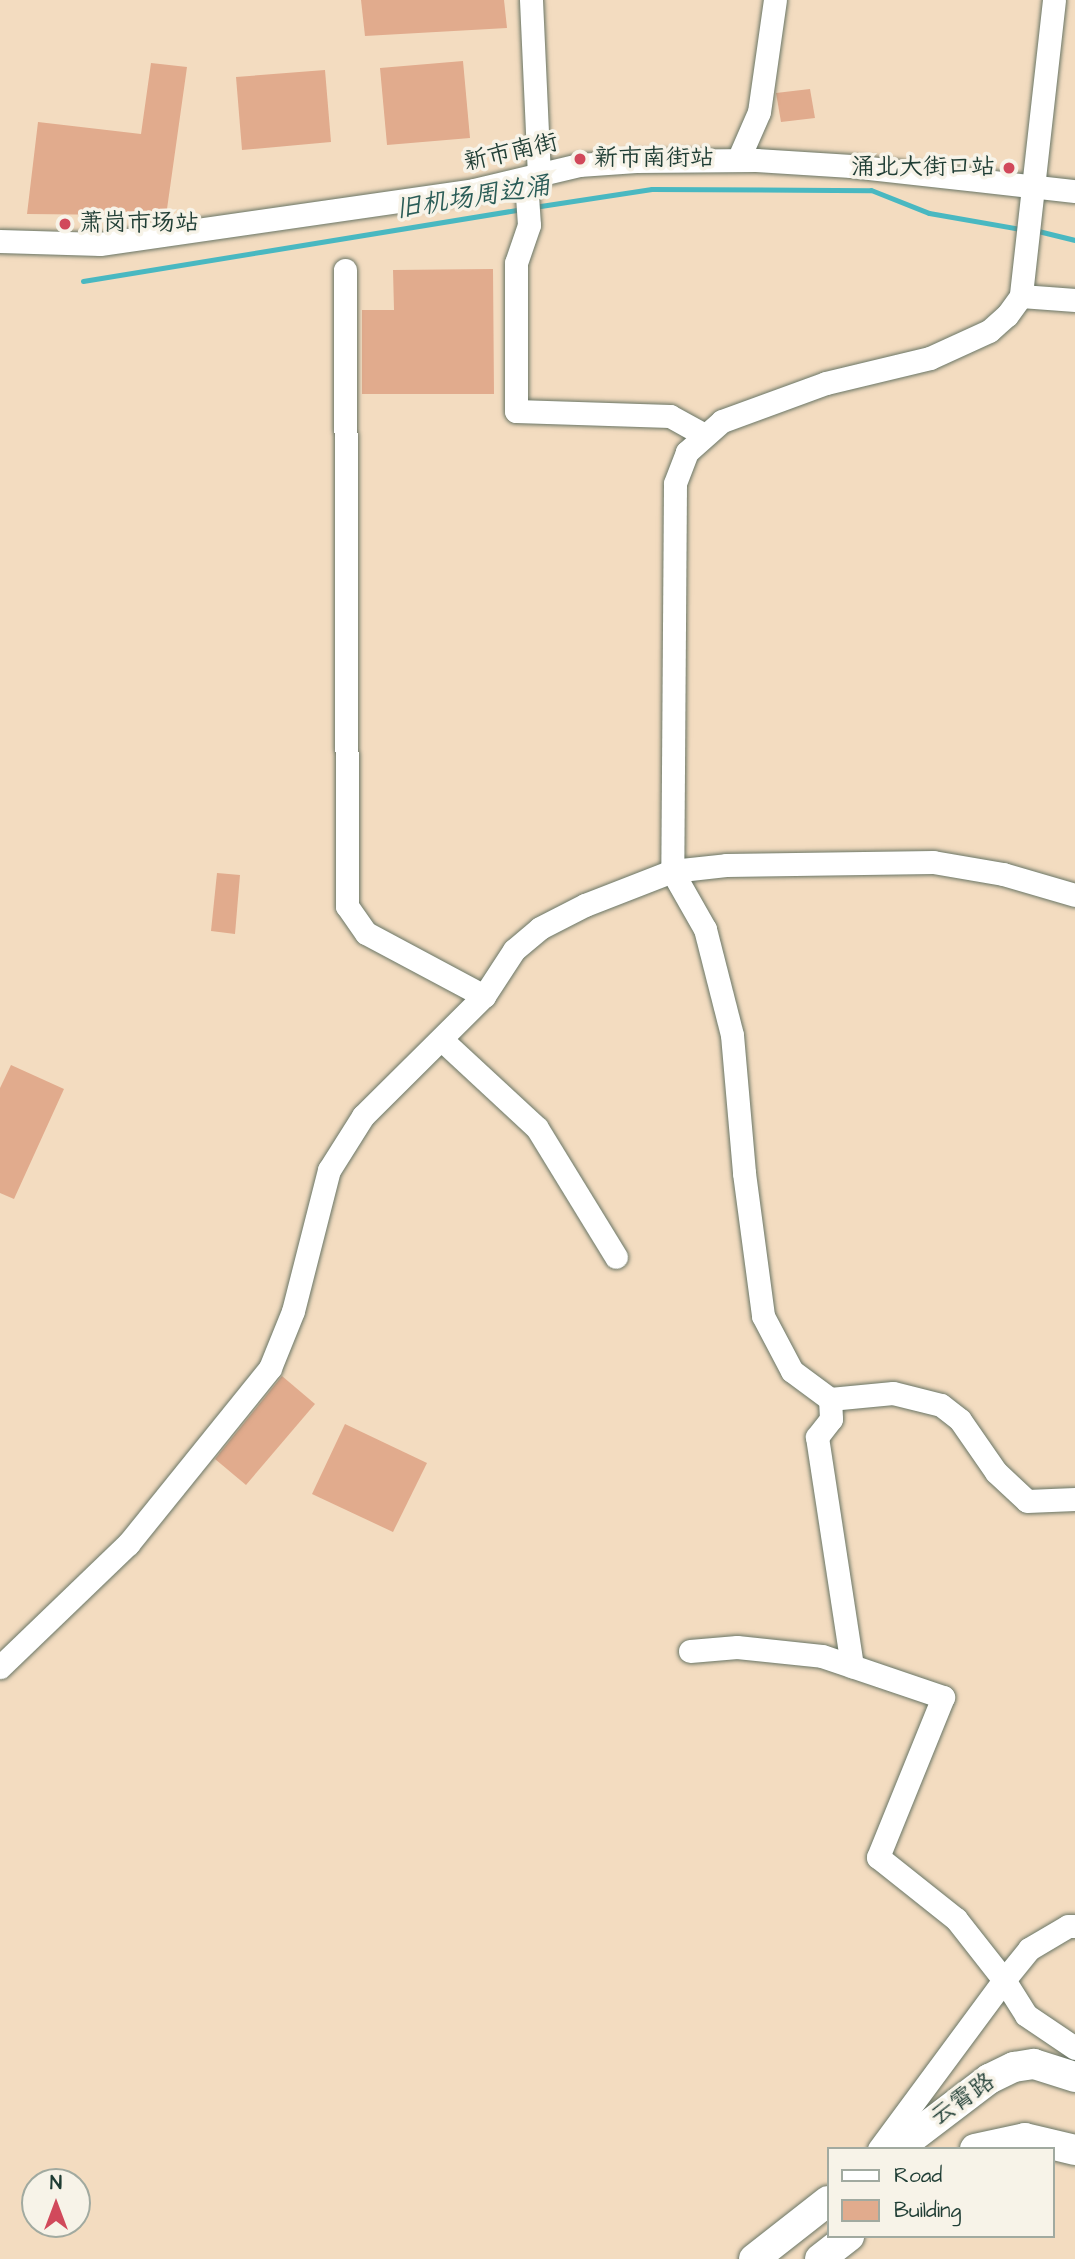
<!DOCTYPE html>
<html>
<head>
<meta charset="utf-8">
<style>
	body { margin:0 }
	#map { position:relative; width:1075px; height:2259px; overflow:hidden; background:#f3dcc0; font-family:"Architects Daughter","LXGW WenKai TC",sans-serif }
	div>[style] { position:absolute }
	.stream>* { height:5px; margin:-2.5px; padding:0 2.5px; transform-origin:2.5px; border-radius:2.5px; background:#49b8c1 }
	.building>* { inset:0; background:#e1ab8d }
	.roads { filter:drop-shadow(0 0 2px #697565) drop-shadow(0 0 2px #697565) }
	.minor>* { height:23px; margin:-11.5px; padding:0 11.5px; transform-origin:11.5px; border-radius:11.5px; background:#fff }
	.major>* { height:30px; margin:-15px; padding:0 15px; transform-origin:15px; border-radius:15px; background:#fff }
	.dots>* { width:19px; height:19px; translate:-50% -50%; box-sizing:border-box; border:4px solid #f7f3e8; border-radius:50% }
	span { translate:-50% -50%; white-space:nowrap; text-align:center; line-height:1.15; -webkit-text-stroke:7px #f7f3e8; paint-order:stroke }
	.street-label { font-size:24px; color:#1f3d34 }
	.poi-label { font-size:24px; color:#1f3d34 }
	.left { translate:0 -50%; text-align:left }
	.right { translate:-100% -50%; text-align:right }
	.water-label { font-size:26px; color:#2a5c57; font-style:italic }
	.legend { position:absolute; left:827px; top:2147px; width:228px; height:91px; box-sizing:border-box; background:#f7f3e8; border:2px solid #a1aaa0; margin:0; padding:9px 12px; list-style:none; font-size:21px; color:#1f3d34 }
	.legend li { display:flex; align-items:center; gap:14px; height:35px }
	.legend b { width:35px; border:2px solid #a1aaa0 }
	.north { position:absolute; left:21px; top:2168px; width:70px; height:70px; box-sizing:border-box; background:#f7f3e8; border:2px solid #a1aaa0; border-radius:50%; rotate:0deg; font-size:19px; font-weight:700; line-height:28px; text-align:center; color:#1f3d34 }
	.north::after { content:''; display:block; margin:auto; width:24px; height:32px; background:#d1495b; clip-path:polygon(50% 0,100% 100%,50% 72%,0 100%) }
</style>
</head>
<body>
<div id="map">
	<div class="stream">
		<div style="left:534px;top:207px;width:119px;rotate:-8.7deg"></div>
		<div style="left:652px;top:189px;width:219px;rotate:0.3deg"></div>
		<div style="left:871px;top:190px;width:62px;rotate:21.6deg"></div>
		<div style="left:929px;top:213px;width:93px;rotate:9.9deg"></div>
		<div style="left:1034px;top:230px;width:42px;rotate:13.7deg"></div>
		<div style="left:83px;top:281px;width:444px;rotate:-9.3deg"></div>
	</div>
	<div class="building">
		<div style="clip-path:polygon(361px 0,504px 0,507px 28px,365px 36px)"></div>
		<div style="clip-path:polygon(463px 61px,470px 138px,387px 145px,380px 68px)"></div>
		<div style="clip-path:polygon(151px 63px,187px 67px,167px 209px,130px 215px,27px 214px,38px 122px,141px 134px)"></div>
		<div style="clip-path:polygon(325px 70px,331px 142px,242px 150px,236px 77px)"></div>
		<div style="clip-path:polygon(810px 89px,815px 118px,781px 122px,776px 93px)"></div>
		<div style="clip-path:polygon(493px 269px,494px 394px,362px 394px,362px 310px,394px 310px,393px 270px)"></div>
		<div style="clip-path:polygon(217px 873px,240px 875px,235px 934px,211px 931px)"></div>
		<div style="clip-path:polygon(11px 1065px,64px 1089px,14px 1199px,0 1193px,0 1088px)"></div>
		<div style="clip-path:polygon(282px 1376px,315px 1404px,246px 1485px,215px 1459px)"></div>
		<div style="clip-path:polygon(345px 1424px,427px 1463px,393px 1532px,312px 1494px)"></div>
	</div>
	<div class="roads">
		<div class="minor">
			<div style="left:531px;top:0;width:175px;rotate:87.4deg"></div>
			<div style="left:1054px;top:0;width:298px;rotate:96.4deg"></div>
			<div style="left:1021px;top:296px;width:24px;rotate:126deg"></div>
			<div style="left:1007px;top:315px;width:24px;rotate:138deg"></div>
			<div style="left:989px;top:331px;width:65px;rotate:155.4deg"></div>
			<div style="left:930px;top:358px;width:107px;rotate:166.5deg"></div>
			<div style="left:826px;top:383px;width:111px;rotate:159.9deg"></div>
			<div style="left:722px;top:421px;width:47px;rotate:138.5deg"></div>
			<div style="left:687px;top:452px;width:34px;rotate:111deg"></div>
			<div style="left:675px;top:484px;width:387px;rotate:90.4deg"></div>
			<div style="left:672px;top:871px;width:67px;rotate:60.4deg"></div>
			<div style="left:705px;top:929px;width:109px;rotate:75.7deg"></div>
			<div style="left:732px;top:1035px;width:139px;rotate:85deg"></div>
			<div style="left:744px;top:1173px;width:144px;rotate:82.4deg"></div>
			<div style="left:763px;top:1316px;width:62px;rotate:62.2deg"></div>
			<div style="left:792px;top:1371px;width:47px;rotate:36.4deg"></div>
			<div style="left:830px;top:1399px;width:63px;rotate:-5.4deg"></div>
			<div style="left:893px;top:1393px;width:49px;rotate:14deg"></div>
			<div style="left:941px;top:1405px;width:24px;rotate:38deg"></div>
			<div style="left:960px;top:1420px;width:63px;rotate:55.3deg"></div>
			<div style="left:996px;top:1472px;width:42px;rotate:43.1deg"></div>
			<div style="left:1027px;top:1501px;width:48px;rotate:-2.4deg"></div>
			<div style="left:738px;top:160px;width:52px;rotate:-66.4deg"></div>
			<div style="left:759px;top:112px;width:113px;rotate:-81.9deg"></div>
			<div style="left:526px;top:181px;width:44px;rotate:86.1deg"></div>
			<div style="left:529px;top:225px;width:40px;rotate:108.9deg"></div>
			<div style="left:516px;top:263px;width:148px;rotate:90deg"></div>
			<div style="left:516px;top:411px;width:154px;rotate:1.9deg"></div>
			<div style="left:670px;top:416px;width:38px;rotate:29deg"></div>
			<div style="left:0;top:241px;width:100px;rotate:1.7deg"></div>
			<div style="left:100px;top:244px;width:378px;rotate:-8.2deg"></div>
			<div style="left:474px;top:190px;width:108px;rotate:-13.4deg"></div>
			<div style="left:579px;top:165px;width:57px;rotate:-4deg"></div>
			<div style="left:636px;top:161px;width:120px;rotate:-0.5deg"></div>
			<div style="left:756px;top:160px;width:95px;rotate:3.6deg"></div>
			<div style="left:851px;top:166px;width:225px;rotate:6.4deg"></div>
			<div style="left:345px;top:270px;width:636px;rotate:89.82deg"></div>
			<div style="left:347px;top:906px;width:33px;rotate:55deg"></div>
			<div style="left:366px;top:933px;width:134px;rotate:28.1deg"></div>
			<div style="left:1021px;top:296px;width:54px;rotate:4.2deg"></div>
			<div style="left:442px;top:1040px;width:129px;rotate:42.8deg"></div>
			<div style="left:537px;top:1128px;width:151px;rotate:58.5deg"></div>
			<div style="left:830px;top:1399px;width:20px;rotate:87deg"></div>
			<div style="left:831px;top:1419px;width:23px;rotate:128deg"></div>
			<div style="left:817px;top:1437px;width:232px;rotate:81.3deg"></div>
			<div style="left:690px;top:1651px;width:47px;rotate:-4.9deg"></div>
			<div style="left:737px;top:1647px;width:85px;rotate:6deg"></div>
			<div style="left:822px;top:1656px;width:128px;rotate:18.7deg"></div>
			<div style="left:943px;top:1697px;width:173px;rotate:112.1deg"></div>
			<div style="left:878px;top:1857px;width:100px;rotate:38.5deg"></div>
			<div style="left:956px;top:1919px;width:78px;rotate:51.8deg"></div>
			<div style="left:1004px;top:1980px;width:40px;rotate:-51deg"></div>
			<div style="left:1029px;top:1949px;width:45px;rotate:-30.5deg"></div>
			<div style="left:1068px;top:1926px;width:7px"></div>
			<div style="left:0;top:1667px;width:178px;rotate:-43.9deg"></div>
			<div style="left:128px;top:1544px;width:226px;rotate:-51.1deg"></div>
			<div style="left:270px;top:1368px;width:61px;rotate:-68deg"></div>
			<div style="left:293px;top:1311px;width:146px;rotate:-75.7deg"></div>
			<div style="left:329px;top:1170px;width:64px;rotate:-57.8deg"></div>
			<div style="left:363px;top:1116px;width:170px;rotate:-44.8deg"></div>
			<div style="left:484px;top:996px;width:55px;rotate:-56.9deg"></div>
			<div style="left:514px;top:950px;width:34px;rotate:-40deg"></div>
			<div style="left:540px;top:928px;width:51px;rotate:-27.1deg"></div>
			<div style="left:585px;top:905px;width:93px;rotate:-21.3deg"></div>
			<div style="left:672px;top:871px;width:54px;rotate:-6.3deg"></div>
			<div style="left:726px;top:865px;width:207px;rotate:-0.8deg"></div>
			<div style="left:933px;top:862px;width:71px;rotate:9.7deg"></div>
			<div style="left:1003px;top:874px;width:75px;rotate:16.3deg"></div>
			<div style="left:879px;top:2149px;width:210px;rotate:-53.5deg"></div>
			<div style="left:1004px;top:1980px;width:41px;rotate:57.8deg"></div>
			<div style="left:1026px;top:2015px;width:59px;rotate:34deg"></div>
		</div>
		<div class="major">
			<div style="left:897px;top:2149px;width:116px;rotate:-37.3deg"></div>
			<div style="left:989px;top:2079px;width:28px;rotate:-26deg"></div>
			<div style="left:1014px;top:2067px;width:20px;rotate:-9deg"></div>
			<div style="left:1034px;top:2064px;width:43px;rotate:17.6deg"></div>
			<div style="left:975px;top:2149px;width:51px;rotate:-12.4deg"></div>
			<div style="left:1025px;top:2138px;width:51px;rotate:13.5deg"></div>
			<div style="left:754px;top:2259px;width:94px;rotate:-38.1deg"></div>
			<div style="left:820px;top:2259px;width:37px;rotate:-38deg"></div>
		</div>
	</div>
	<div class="dots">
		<div style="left:580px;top:159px;background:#d1495b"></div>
		<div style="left:1009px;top:168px;background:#d1495b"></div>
		<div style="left:65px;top:224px;background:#d1495b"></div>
	</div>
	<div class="street-label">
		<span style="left:511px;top:153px;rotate:-13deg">新市南街</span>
		<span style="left:963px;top:2100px;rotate:-35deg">云霄路</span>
	</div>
	<div class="poi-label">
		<span class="left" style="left:594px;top:159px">新市南街站</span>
		<span class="right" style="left:995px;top:168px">涌北大街口站</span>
		<span class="left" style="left:79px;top:224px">萧岗市场站</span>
	</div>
	<div class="water-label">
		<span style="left:473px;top:198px;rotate:-9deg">旧机场周边涌</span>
	</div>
	<ul class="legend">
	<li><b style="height:9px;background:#fff"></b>Road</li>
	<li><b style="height:19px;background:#e1ab8d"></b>Building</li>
	</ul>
	<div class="north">N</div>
</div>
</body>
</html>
